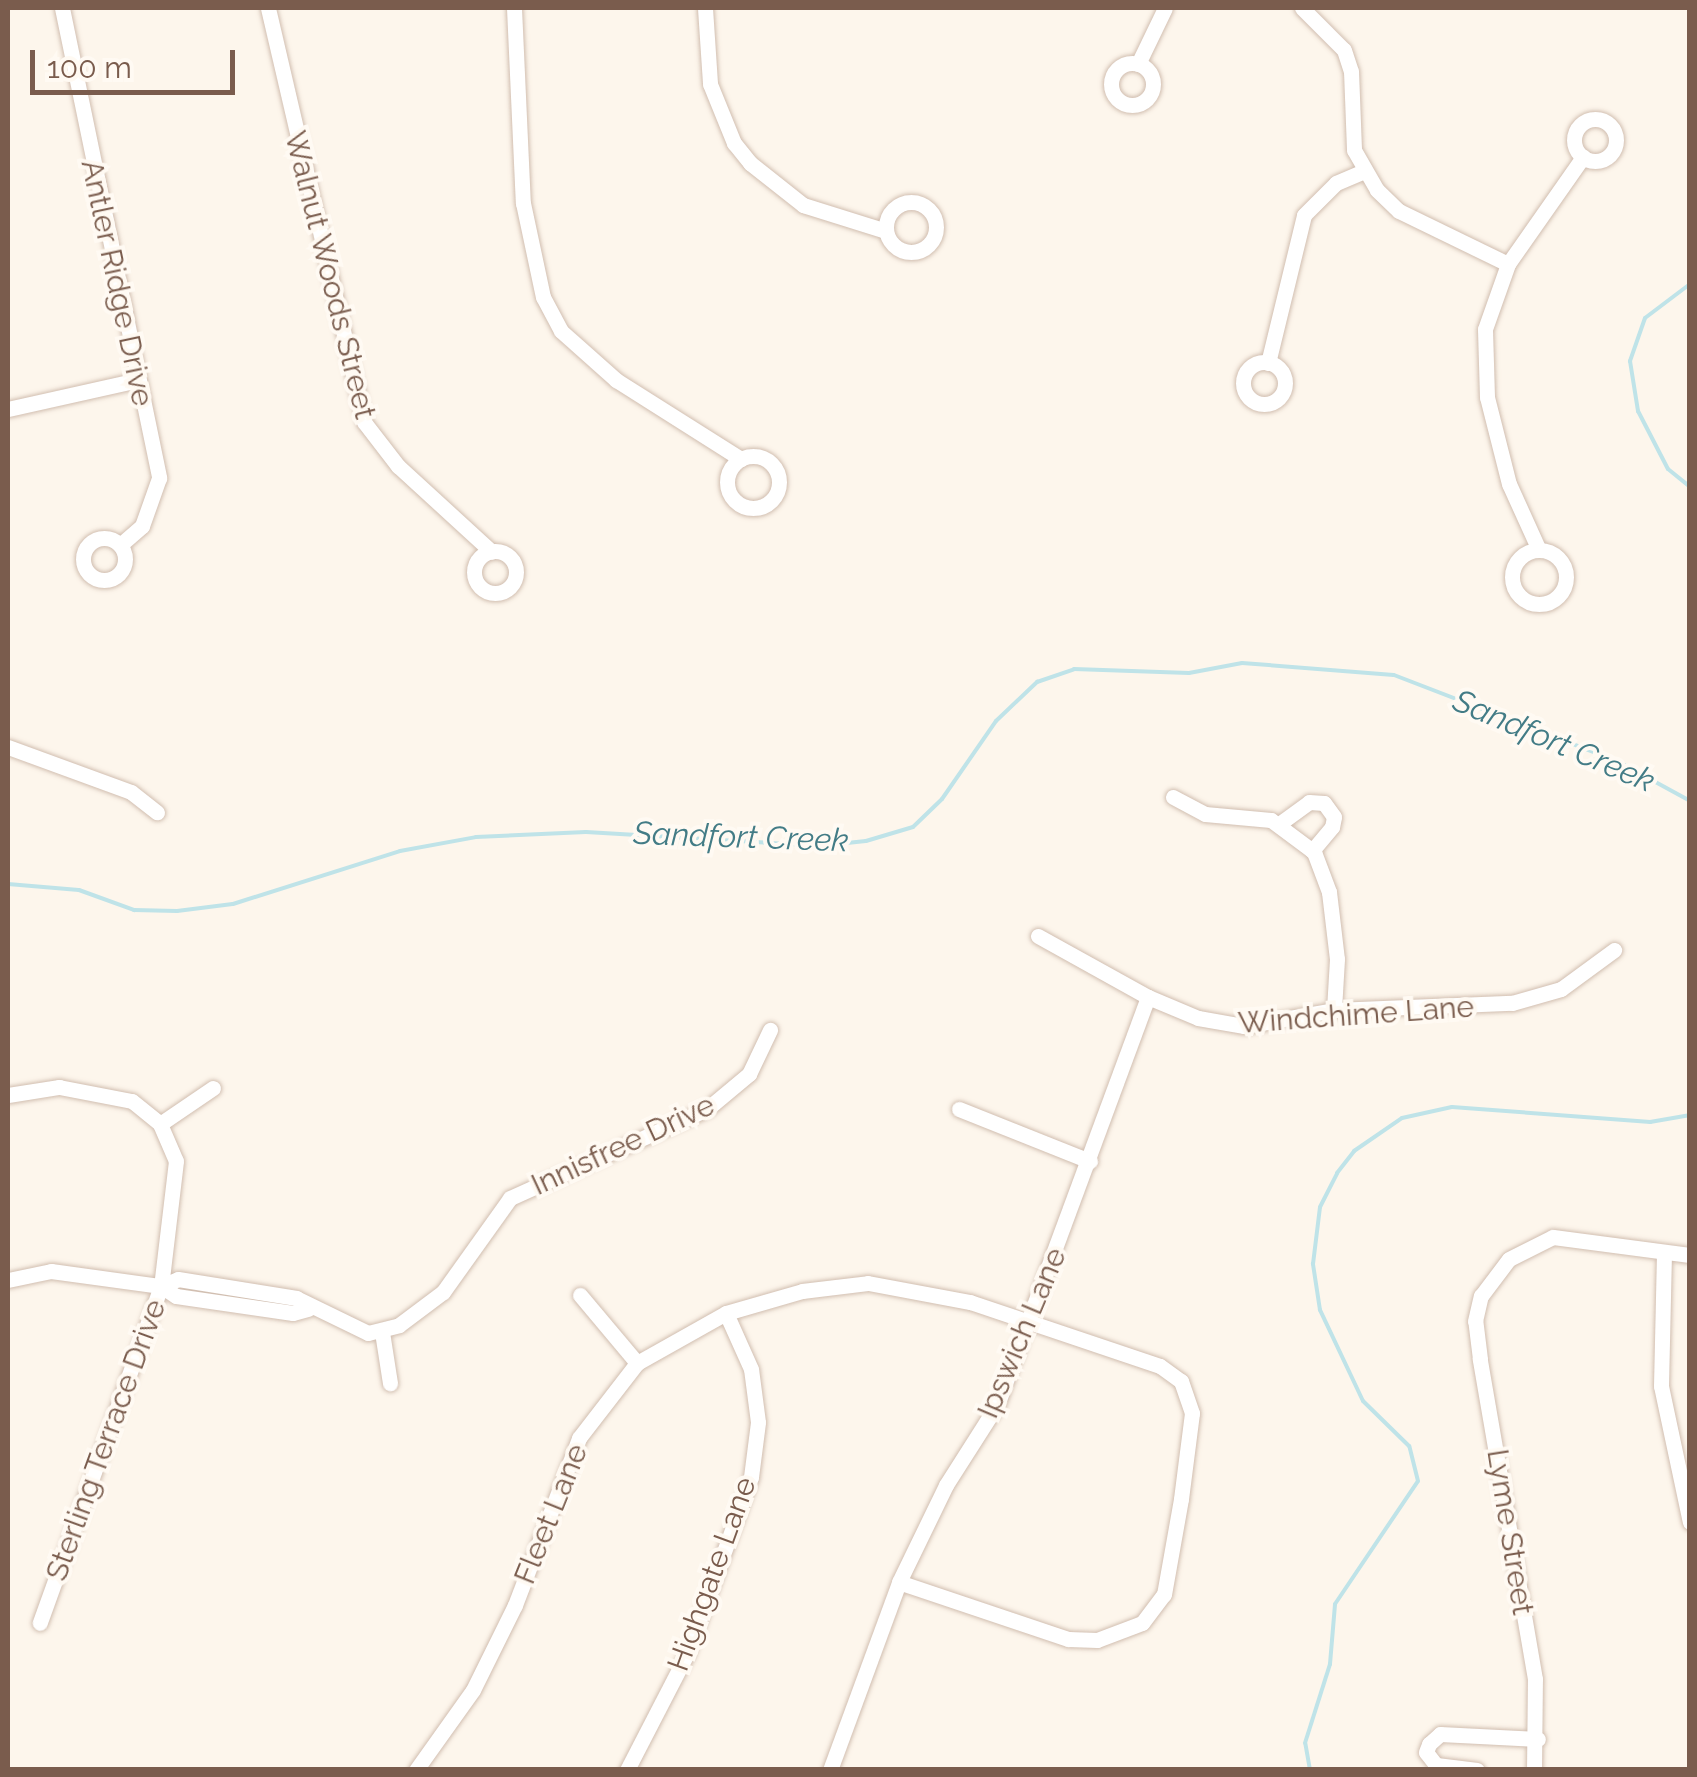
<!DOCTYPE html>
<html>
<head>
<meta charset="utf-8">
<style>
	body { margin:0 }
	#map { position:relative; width:1697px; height:1777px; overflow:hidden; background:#fdf6ec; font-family:Raleway,sans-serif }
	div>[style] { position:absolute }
	.stream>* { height:4px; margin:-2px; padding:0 2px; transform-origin:2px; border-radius:2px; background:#bfe3e8 }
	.roads { filter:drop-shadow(0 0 2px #d1beb0) drop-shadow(0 0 2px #d1beb0) }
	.minor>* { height:15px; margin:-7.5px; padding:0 7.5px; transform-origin:7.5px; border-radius:7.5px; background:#fff }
	.minor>.ring { margin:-7.5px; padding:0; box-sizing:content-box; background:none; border:15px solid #fff; border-radius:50% }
	span { translate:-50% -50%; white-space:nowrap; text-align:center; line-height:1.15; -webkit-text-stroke:8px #fffaf3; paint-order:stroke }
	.street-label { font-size:30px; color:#7a5c4d }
	.water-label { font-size:32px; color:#437c86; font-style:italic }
	.frame { position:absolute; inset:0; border:10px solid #7a5c4d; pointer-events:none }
	.scale { position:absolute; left:30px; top:50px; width:205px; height:45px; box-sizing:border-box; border:5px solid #7a5c4d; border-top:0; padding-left:12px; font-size:30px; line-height:35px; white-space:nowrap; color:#7a5c4d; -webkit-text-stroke:8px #fffaf3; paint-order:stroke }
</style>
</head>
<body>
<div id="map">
	<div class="stream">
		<div style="left:1690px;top:284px;width:56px;rotate:142.9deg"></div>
		<div style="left:1645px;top:318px;width:46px;rotate:109.2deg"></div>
		<div style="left:1630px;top:361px;width:51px;rotate:80.9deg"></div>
		<div style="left:1638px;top:411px;width:65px;rotate:62.7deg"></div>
		<div style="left:1668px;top:469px;width:28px;rotate:39deg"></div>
		<div style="left:8px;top:884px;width:71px;rotate:4.8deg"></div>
		<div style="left:79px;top:890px;width:59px;rotate:20deg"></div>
		<div style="left:134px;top:910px;width:43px;rotate:1.3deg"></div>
		<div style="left:177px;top:911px;width:56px;rotate:-7.1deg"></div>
		<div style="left:233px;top:904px;width:175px;rotate:-17.6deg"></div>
		<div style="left:400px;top:851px;width:77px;rotate:-10.4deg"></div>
		<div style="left:476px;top:837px;width:110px;rotate:-2.6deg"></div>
		<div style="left:586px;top:832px;width:233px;rotate:3.4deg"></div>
		<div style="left:819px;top:846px;width:47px;rotate:-6.1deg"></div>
		<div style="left:866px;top:841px;width:49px;rotate:-16.6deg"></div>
		<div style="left:913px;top:827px;width:40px;rotate:-44deg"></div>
		<div style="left:942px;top:799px;width:95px;rotate:-55.3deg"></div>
		<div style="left:996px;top:721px;width:57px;rotate:-43.6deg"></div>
		<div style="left:1037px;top:682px;width:39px;rotate:-19deg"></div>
		<div style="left:1074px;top:669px;width:115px;rotate:2deg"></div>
		<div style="left:1189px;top:673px;width:54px;rotate:-10.7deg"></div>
		<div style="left:1242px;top:663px;width:152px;rotate:4.5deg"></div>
		<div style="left:1394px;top:675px;width:239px;rotate:21.1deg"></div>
		<div style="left:1617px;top:761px;width:83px;rotate:28.7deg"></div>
		<div style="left:1310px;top:1770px;width:27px;rotate:-100deg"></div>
		<div style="left:1305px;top:1743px;width:83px;rotate:-72.4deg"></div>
		<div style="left:1330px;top:1664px;width:60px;rotate:-85.2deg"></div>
		<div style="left:1335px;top:1604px;width:148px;rotate:-56deg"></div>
		<div style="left:1418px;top:1481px;width:36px;rotate:-104deg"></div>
		<div style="left:1409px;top:1446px;width:64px;rotate:-135.6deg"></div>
		<div style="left:1363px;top:1401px;width:101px;rotate:-115.3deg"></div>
		<div style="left:1320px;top:1310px;width:47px;rotate:-98.7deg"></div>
		<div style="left:1313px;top:1264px;width:57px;rotate:-83deg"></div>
		<div style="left:1320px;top:1207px;width:38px;rotate:-63deg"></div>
		<div style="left:1337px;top:1173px;width:28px;rotate:-52deg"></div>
		<div style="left:1354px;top:1151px;width:58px;rotate:-34.5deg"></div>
		<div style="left:1402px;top:1118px;width:51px;rotate:-12.4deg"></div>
		<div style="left:1452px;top:1107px;width:199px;rotate:4.3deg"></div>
		<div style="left:1650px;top:1122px;width:41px;rotate:-9.9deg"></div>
	</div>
	<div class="roads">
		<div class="minor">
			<div style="left:62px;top:8px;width:480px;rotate:78.3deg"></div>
			<div style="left:159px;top:478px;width:51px;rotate:109.5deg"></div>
			<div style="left:142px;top:526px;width:29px;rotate:139deg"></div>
			<div style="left:268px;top:8px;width:425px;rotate:76.9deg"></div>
			<div style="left:364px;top:422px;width:56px;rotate:52.3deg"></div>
			<div style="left:398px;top:466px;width:127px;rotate:42.5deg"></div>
			<div style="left:514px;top:8px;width:195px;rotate:87.4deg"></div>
			<div style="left:523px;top:203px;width:96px;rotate:78deg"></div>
			<div style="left:543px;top:297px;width:38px;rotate:62deg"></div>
			<div style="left:561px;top:331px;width:74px;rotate:41.7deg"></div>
			<div style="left:616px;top:380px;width:148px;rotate:32.3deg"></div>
			<div style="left:705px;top:8px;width:76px;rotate:86.2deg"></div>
			<div style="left:710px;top:84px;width:64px;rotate:67.9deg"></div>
			<div style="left:734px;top:143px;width:26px;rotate:51deg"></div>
			<div style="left:750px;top:163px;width:68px;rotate:38.4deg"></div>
			<div style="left:803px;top:205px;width:87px;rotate:17.4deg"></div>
			<div style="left:1302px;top:8px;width:59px;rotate:45deg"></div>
			<div style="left:1344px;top:50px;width:22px;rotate:72deg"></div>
			<div style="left:1351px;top:71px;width:79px;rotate:87.8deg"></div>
			<div style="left:1354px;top:150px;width:46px;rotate:60.1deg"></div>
			<div style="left:1377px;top:190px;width:30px;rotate:44deg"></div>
			<div style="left:1399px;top:211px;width:121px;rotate:25.9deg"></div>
			<div class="ring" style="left:1111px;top:63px;width:27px;height:27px"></div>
			<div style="left:1138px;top:64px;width:62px;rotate:-64.3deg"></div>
			<div class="ring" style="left:1574px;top:119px;width:27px;height:27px"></div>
			<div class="ring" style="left:886px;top:202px;width:35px;height:35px"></div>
			<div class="ring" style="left:1243px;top:362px;width:27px;height:27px"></div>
			<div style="left:1268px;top:363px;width:152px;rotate:-76.3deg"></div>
			<div style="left:1304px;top:215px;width:45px;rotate:-45deg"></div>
			<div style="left:1336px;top:183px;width:30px;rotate:-23deg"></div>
			<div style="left:8px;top:409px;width:133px;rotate:-12.6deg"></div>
			<div class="ring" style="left:727px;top:456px;width:37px;height:37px"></div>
			<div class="ring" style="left:83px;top:538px;width:27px;height:27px"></div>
			<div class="ring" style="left:1512px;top:550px;width:39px;height:39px"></div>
			<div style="left:1539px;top:550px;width:72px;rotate:-114.4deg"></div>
			<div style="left:1509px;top:484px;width:90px;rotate:-104.2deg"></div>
			<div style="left:1487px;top:397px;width:68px;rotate:-91.7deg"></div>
			<div style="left:1485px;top:329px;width:69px;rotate:-70.5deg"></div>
			<div style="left:1508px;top:264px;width:131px;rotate:-55deg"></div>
			<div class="ring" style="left:474px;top:551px;width:27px;height:27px"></div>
			<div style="left:8px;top:747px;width:131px;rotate:20.1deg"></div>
			<div style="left:131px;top:792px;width:33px;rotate:38deg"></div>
			<div style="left:1173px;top:797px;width:36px;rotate:28deg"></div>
			<div style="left:1205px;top:814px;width:66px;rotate:5.2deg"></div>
			<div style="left:1271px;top:820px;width:54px;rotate:36.7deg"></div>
			<div style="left:1314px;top:852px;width:43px;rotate:69.4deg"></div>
			<div style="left:1329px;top:892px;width:67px;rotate:83.2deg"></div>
			<div style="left:1337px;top:959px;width:51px;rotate:93.4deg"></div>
			<div style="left:1279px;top:824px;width:37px;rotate:-36deg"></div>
			<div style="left:1309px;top:802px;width:15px;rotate:4deg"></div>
			<div style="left:1324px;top:803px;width:17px;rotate:54deg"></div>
			<div style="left:1334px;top:817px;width:10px;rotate:101deg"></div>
			<div style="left:1332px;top:827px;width:31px;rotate:130deg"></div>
			<div style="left:1038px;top:936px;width:126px;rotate:29deg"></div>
			<div style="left:1148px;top:997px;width:54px;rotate:22.8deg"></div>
			<div style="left:1198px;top:1018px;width:47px;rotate:9.9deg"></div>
			<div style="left:1244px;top:1026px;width:91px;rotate:-10.1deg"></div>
			<div style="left:1334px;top:1010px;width:178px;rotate:-2.3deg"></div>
			<div style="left:1512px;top:1003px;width:51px;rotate:-15.9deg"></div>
			<div style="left:1561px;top:989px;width:66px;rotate:-36.3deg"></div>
			<div style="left:8px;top:1095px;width:52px;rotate:-8.9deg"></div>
			<div style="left:59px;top:1087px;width:74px;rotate:10.9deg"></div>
			<div style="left:132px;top:1101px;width:36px;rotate:39deg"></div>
			<div style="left:160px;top:1124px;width:40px;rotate:66.6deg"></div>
			<div style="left:176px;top:1161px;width:126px;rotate:96.8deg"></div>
			<div style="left:161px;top:1286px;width:358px;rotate:109.8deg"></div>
			<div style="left:959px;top:1109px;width:141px;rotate:21.7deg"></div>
			<div style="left:160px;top:1124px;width:64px;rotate:-34.2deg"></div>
			<div style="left:1664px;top:1253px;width:133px;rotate:91.3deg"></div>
			<div style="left:1661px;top:1386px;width:139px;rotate:78deg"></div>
			<div style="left:8px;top:1280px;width:44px;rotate:-11.8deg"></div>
			<div style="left:51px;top:1271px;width:111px;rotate:7.8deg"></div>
			<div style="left:161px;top:1286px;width:18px;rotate:34deg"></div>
			<div style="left:176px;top:1296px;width:118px;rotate:8.3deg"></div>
			<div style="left:293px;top:1313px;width:16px;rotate:-15deg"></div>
			<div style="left:161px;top:1286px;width:18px;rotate:-22deg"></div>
			<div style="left:178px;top:1279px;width:120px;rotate:9.1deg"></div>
			<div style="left:296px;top:1298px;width:80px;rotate:25.9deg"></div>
			<div style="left:368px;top:1333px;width:32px;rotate:-14deg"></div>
			<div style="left:399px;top:1325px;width:55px;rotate:-36.9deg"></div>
			<div style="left:443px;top:1292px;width:115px;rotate:-54.5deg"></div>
			<div style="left:510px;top:1198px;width:216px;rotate:-24.3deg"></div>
			<div style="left:707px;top:1109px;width:55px;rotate:-39.8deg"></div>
			<div style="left:749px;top:1074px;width:49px;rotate:-64.5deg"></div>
			<div style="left:580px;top:1295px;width:89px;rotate:50deg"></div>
			<div style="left:382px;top:1332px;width:52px;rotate:81.1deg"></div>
			<div style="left:416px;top:1770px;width:98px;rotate:-54.5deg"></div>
			<div style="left:473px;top:1690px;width:95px;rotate:-63.7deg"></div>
			<div style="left:515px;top:1605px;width:179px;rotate:-69deg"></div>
			<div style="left:579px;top:1438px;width:95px;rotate:-52.3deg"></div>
			<div style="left:637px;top:1363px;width:102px;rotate:-29.3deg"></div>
			<div style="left:726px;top:1313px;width:79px;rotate:-16.1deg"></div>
			<div style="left:802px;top:1291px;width:66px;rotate:-6.9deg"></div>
			<div style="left:868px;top:1283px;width:104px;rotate:10.6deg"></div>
			<div style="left:970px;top:1302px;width:200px;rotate:18.6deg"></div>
			<div style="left:1160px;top:1366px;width:26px;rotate:36deg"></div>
			<div style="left:1181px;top:1381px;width:34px;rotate:71deg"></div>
			<div style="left:1192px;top:1413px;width:87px;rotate:97.3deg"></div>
			<div style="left:1181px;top:1499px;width:97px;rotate:100.1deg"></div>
			<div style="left:1164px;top:1594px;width:36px;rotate:127deg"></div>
			<div style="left:1142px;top:1623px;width:48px;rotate:159.3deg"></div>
			<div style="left:1097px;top:1640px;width:29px;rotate:-178deg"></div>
			<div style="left:1068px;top:1639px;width:178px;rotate:-161.4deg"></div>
			<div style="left:627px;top:1770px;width:131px;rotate:-62.7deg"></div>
			<div style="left:687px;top:1654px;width:188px;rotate:-70.1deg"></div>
			<div style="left:751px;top:1477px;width:55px;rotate:-82.7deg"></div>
			<div style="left:758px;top:1422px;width:53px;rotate:-97.5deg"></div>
			<div style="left:751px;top:1369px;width:61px;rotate:-114.1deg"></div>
			<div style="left:830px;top:1770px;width:200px;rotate:-69.8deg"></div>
			<div style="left:899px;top:1582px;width:108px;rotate:-64.1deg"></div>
			<div style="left:946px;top:1485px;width:95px;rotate:-57.5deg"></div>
			<div style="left:997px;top:1405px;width:435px;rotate:-69.7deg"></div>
			<div style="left:1477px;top:1770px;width:41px;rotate:-173deg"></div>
			<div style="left:1436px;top:1765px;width:16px;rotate:-128deg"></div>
			<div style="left:1426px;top:1752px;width:9px;rotate:-69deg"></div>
			<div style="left:1429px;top:1744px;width:15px;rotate:-42deg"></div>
			<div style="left:1440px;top:1734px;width:98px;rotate:2.9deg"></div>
			<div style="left:1534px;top:1770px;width:91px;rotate:-89.4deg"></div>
			<div style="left:1535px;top:1679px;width:325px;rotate:-99.8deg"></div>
			<div style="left:1480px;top:1359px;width:38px;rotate:-97deg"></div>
			<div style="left:1475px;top:1321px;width:26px;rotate:-77deg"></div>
			<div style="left:1481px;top:1296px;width:46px;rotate:-52.9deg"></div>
			<div style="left:1509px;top:1259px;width:49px;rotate:-26.6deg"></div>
			<div style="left:1553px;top:1237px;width:138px;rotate:7.5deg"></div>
		</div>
	</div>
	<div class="street-label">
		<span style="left:330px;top:275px;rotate:76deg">Walnut Woods Street</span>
		<span style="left:117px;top:283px;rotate:78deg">Antler Ridge Drive</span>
		<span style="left:1356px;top:1015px;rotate:-4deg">Windchime Lane</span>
		<span style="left:623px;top:1145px;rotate:-25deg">Innisfree Drive</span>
		<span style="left:1022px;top:1333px;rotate:-67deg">Ipswich Lane</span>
		<span style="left:106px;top:1440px;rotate:-70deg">Sterling Terrace Drive</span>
		<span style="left:551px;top:1514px;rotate:-68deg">Fleet Lane</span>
		<span style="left:1510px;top:1532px;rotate:81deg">Lyme Street</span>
		<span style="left:712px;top:1574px;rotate:-70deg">Highgate Lane</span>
	</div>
	<div class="water-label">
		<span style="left:1554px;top:741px;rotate:23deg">Sandfort Creek</span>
		<span style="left:741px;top:837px;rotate:2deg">Sandfort Creek</span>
	</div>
	<div class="frame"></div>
	<div class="scale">100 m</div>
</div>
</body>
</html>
